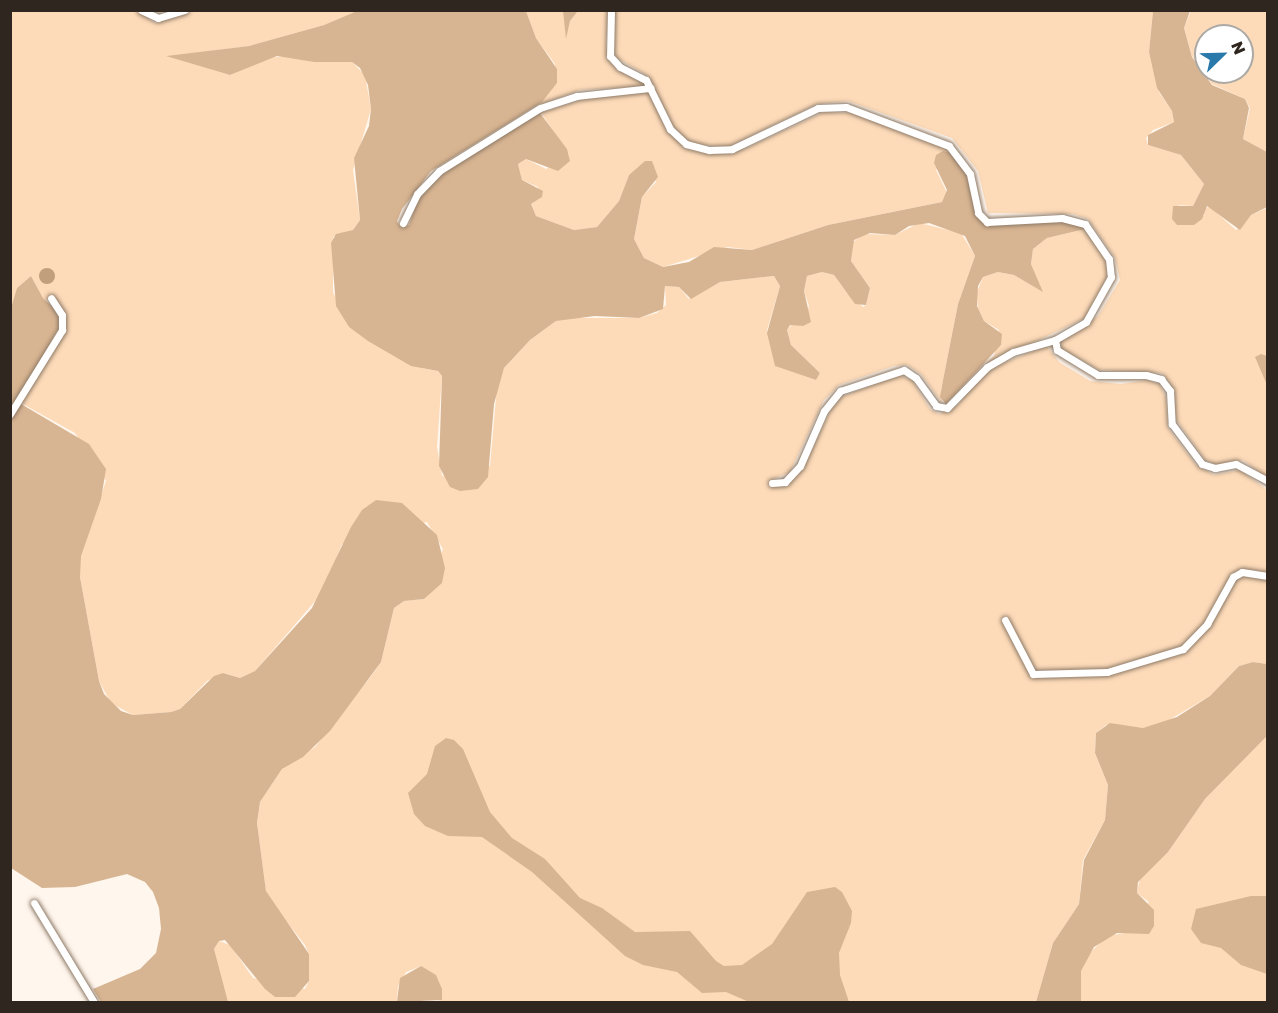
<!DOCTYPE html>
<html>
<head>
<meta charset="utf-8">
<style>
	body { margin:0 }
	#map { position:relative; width:1278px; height:1013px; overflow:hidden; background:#fff6ed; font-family:"Golos Text",sans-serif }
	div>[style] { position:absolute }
	.green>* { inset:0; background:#fddbb9 }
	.forest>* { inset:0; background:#d8b592 }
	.water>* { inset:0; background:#c29f7c }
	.round { border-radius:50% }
	.roads { filter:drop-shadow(0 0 2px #8e7a67) drop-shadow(0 0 2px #8e7a67) }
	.minor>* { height:7px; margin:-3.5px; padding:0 3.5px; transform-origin:3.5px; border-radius:3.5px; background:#fff }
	span { translate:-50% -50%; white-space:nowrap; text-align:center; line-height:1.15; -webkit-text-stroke:6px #fff; paint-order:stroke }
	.frame { position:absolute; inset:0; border:12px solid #2f271f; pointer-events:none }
	.north { position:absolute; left:1194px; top:24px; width:60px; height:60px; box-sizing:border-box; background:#fff; border:2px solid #aca9a5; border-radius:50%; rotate:67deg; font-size:16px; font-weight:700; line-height:24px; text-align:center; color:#2f271f }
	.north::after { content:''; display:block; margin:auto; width:21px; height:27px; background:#297aab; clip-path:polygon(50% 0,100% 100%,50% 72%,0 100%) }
</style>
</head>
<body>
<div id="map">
	<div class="green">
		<div style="clip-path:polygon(11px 11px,137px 11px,155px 23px,195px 11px,357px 11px,324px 25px,249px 46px,169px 56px,230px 75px,266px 58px,287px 56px,314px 62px,352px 62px,365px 75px,371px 109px,353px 170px,360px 220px,353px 230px,333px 237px,333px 292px,349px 327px,386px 350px,422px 368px,438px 371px,442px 376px,437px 447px,442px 476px,490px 466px,497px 387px,504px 368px,530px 340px,556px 321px,567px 318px,639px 318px,657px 313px,666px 305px,665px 286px,679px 287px,689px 299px,720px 282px,774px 276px,780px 286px,767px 330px,776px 366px,816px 380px,820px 373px,791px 345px,787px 330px,792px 324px,803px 326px,809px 306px,804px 291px,807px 276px,822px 272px,834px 275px,847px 293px,863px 307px,866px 305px,870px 288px,851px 261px,853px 242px,864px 234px,895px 235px,919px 223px,961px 233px,975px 256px,958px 304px,941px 390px,942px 403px,921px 374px,907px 365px,894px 366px,839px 385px,824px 400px,790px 472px,771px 480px,771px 487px,786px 486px,804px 466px,836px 399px,898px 375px,912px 380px,930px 409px,939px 414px,958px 405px,974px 384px,998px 365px,1047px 346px,1059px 362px,1090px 381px,1121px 384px,1147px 380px,1159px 384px,1166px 397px,1168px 428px,1196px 465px,1214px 475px,1240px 470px,1267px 490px,1267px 664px,1253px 662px,1239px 666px,1210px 696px,1162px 724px,1143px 728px,1106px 725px,1096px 733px,1095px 753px,1108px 785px,1105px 820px,1083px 860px,1079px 904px,1053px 943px,1036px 1002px,440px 1002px,421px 966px,406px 972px,398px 986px,397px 1002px,228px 1002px,216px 970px,214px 949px,219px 941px,230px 945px,253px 978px,305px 989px,309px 981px,309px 954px,305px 945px,272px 903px,266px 891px,257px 823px,260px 802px,282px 769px,315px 747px,372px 675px,381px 662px,394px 608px,404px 601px,424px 599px,443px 549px,427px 522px,342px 544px,322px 593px,255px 671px,240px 678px,223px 673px,207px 681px,180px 709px,171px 712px,133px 715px,111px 703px,99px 681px,80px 577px,80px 556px,106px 481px,75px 433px,21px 403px,62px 335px,51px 297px,46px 301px,43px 298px,31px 276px,17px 288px,11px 320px)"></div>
		<div style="clip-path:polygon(526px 11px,564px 11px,566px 37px,570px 21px,578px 11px,608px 11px,606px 46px,611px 61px,637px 75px,648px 86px,580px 90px,536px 106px,557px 83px,555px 64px,536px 38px)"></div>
		<div style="clip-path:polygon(613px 11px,1153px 11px,1149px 52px,1159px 92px,1172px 111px,1174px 122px,1153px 130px,1146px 138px,1148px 145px,1181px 155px,1204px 184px,1193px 206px,1178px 205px,1204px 216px,1204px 208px,1210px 207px,1236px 230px,1251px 215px,1267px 208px,1267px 478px,1243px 460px,1217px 465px,1205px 460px,1176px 419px,1174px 389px,1162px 373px,1099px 370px,1062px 349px,1061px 341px,1098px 316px,1120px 280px,1115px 258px,1088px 219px,1073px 214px,988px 213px,978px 171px,952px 138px,848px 101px,817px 104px,728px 147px,694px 144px,676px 132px,648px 76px,617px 58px,612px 47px)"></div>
		<div style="clip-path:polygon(evenodd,1191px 11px,1267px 11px,1267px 152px,1243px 139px,1250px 108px,1245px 99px,1212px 84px,1192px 56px,1184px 28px,1191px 11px,1206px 36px,1242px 36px,1242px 72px,1206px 72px,1206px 36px)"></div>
		<div style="clip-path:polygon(650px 92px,667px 128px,681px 143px,702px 153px,745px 149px,824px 112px,853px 113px,943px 145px,951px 153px,936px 170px,948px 195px,942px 202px,828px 225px,752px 250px,728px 247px,663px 267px,644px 258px,634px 239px,642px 197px,656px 182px,652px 161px,629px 175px,619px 201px,597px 227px,574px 230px,536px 216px,531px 204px,540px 198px,538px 187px,522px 180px,518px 164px,526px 159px,546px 169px,569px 155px,542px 114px,537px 114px,587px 98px)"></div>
		<div style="clip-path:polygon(1085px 229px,1106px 258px,1109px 275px,1085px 318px,985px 366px,969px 379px,994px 356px,999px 330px,984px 321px,978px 308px,977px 292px,983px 277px,998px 272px,1014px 275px,1042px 291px,1031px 264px,1033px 249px,1047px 238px)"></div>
		<div style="clip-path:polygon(1267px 736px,1267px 1002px,1081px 1002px,1081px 971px,1086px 957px,1107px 936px,1125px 933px,1149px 902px,1137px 893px,1140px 878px,1168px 852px,1205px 799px)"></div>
	</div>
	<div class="forest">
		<div style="clip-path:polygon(357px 11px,526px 11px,536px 38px,557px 69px,557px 83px,542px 102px,431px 171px,402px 209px,397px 221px,401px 227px,409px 225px,418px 199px,445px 172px,540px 113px,567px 149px,570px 161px,558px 171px,526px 159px,518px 164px,522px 180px,543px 191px,542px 197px,531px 204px,536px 216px,574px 230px,597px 227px,619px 201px,629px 175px,645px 161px,652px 161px,658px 177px,642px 197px,634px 239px,644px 258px,663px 267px,689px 262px,714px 247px,752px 250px,828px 225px,942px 202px,947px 190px,934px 163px,936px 155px,943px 151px,951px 153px,966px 172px,975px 213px,985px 225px,1067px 222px,1085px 229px,1047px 238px,1033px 249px,1031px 264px,1043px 292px,1014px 275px,998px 272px,983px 277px,978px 286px,977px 306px,984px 321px,1002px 334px,1001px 345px,946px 404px,940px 397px,943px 380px,958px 304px,975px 256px,965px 236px,929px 223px,909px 226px,895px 235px,870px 233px,854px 240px,851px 261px,870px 288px,866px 305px,855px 304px,834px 275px,822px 272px,807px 276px,804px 291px,811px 322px,803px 326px,790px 325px,787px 330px,791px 345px,820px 373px,816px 380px,775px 366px,767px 333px,780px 286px,774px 276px,720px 282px,691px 299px,679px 287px,665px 286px,663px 309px,639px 318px,595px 316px,556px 321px,530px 340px,504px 368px,494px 404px,488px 477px,478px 489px,460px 491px,450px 487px,439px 466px,442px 376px,438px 371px,411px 366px,368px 341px,349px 327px,336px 306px,331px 243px,336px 234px,353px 230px,360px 220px,354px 158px,369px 126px,371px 109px,368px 85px,360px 68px,352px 62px,314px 62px,277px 56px,230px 75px,166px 56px,249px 46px,324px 25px)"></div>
		<div style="clip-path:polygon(563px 11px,578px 11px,570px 21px,566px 39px)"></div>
		<div style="clip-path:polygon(1153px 11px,1190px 11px,1184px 28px,1192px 57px,1212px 85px,1245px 99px,1249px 108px,1243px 139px,1267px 152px,1267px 207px,1251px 215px,1240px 230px,1207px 206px,1202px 219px,1194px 225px,1177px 225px,1172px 219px,1173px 206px,1193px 206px,1204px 184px,1181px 155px,1148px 145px,1148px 135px,1174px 122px,1172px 111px,1157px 88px,1149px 52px)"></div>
		<div style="clip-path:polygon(31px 276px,43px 298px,58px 312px,60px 326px,11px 411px,12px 305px,17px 288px)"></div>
		<div style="clip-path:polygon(1261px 354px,1267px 356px,1267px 423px,1267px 385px,1255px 357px)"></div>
		<div style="clip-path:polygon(21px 404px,89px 444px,106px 469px,101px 499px,81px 556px,80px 577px,99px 681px,104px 694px,121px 711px,133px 715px,171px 712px,180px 709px,214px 676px,223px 673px,240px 678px,255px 671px,312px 608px,351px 527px,362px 510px,376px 500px,402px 503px,437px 535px,445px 568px,442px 583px,424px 599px,404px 601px,394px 608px,381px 662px,330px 731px,303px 757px,282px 769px,260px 802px,257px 823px,266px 891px,309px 954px,309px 981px,295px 997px,275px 997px,265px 989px,225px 940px,219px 941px,214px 949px,228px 1002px,101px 1002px,93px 989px,140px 969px,156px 953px,161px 929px,159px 908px,153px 892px,145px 882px,127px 874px,75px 887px,42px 888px,11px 868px,10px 421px)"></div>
		<div style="clip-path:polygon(1253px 662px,1267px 664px,1267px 736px,1205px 799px,1168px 852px,1138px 882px,1137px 893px,1154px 910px,1154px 926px,1149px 934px,1117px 933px,1094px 947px,1081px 971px,1081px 1002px,1036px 1002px,1053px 943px,1079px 904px,1084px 860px,1105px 820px,1108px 785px,1095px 753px,1096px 733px,1110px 723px,1143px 728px,1177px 717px,1210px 696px,1239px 666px)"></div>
		<div style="clip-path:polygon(446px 738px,454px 740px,463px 749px,490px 812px,512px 838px,545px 859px,580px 898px,602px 908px,635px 932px,690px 931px,716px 961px,724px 966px,742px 965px,772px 944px,807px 892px,835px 887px,842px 892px,852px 911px,851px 923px,839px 953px,840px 975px,849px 1002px,749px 1002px,726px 992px,702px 993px,677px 972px,643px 965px,625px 956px,532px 872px,482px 837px,448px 836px,425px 826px,414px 814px,408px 793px,427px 774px,435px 746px)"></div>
		<div style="clip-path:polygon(1251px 896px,1267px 896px,1267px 974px,1241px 965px,1221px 948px,1201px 943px,1191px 929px,1196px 909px)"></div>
		<div style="clip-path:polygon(421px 966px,436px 975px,442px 989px,442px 1000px,397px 1002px,400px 978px)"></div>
	</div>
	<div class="water">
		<div class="round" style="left:39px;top:268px;width:16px;height:16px"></div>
	</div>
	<div class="roads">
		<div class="minor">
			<div style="left:141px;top:10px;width:19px;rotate:25deg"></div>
			<div style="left:158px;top:18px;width:28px;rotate:-17deg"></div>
			<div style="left:611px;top:10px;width:46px;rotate:91.2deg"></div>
			<div style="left:610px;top:56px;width:15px;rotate:48deg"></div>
			<div style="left:620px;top:67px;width:29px;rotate:27deg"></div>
			<div style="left:646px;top:80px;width:55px;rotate:63.9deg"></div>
			<div style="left:670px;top:129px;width:22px;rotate:43deg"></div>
			<div style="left:686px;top:144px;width:24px;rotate:15deg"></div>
			<div style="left:709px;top:150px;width:23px;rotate:-2deg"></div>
			<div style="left:732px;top:149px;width:95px;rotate:-25.5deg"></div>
			<div style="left:818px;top:108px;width:28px;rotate:-2deg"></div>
			<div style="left:846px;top:107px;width:110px;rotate:20.7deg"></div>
			<div style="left:949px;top:146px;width:35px;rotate:53deg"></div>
			<div style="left:970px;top:174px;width:40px;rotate:78deg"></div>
			<div style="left:978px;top:213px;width:13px;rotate:45deg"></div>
			<div style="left:987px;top:222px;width:75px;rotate:-3.1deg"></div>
			<div style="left:1062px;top:218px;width:24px;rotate:15deg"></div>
			<div style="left:1085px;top:224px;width:42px;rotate:55.6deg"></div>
			<div style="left:1109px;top:259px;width:18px;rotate:84deg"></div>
			<div style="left:1111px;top:277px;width:51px;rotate:119.1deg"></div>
			<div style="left:1086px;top:322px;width:36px;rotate:150deg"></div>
			<div style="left:1055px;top:340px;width:10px;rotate:79deg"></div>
			<div style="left:1057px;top:350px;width:48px;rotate:31.4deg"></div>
			<div style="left:1098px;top:375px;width:48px"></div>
			<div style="left:1146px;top:375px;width:16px;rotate:15deg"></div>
			<div style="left:1161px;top:379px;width:15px;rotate:53deg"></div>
			<div style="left:1170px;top:391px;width:33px;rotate:87deg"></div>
			<div style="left:1172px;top:424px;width:50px;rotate:53.1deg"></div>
			<div style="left:1202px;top:464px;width:14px;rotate:17deg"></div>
			<div style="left:1215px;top:468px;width:21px;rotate:-11deg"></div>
			<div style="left:1236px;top:464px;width:36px;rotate:28deg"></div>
			<div style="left:403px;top:223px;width:32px;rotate:-64deg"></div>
			<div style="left:417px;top:194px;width:32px;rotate:-46deg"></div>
			<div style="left:439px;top:171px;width:119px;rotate:-32deg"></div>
			<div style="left:540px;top:108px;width:39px;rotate:-18deg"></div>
			<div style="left:577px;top:96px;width:74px;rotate:-6.2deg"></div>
			<div style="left:10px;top:414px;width:99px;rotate:-58.2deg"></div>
			<div style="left:62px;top:330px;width:15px;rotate:-90deg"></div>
			<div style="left:62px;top:315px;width:20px;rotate:-123deg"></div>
			<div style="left:772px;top:483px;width:13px;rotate:-4deg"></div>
			<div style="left:785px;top:482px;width:22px;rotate:-47deg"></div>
			<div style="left:800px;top:466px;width:60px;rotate:-66.4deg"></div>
			<div style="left:824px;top:411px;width:26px;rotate:-51deg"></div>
			<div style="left:840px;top:391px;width:67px;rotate:-18.2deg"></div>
			<div style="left:904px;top:370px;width:14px;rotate:34deg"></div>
			<div style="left:916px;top:378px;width:34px;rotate:54deg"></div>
			<div style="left:936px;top:406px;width:11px;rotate:10deg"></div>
			<div style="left:947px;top:408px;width:57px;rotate:-45.7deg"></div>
			<div style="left:987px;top:367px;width:30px;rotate:-30deg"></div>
			<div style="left:1013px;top:352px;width:44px;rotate:-15.9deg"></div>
			<div style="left:1005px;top:620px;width:61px;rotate:62.6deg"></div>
			<div style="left:1033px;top:674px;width:74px;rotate:-1.5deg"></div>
			<div style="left:1107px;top:672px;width:79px;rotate:-16.8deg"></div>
			<div style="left:1183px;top:649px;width:35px;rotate:-46deg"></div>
			<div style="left:1207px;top:624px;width:54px;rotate:-61deg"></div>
			<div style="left:1233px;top:577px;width:10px;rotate:-29deg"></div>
			<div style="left:1242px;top:572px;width:26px;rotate:9deg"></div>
			<div style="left:34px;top:903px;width:116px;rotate:58.8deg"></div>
		</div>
	</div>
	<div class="frame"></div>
	<div class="north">N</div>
</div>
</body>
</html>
